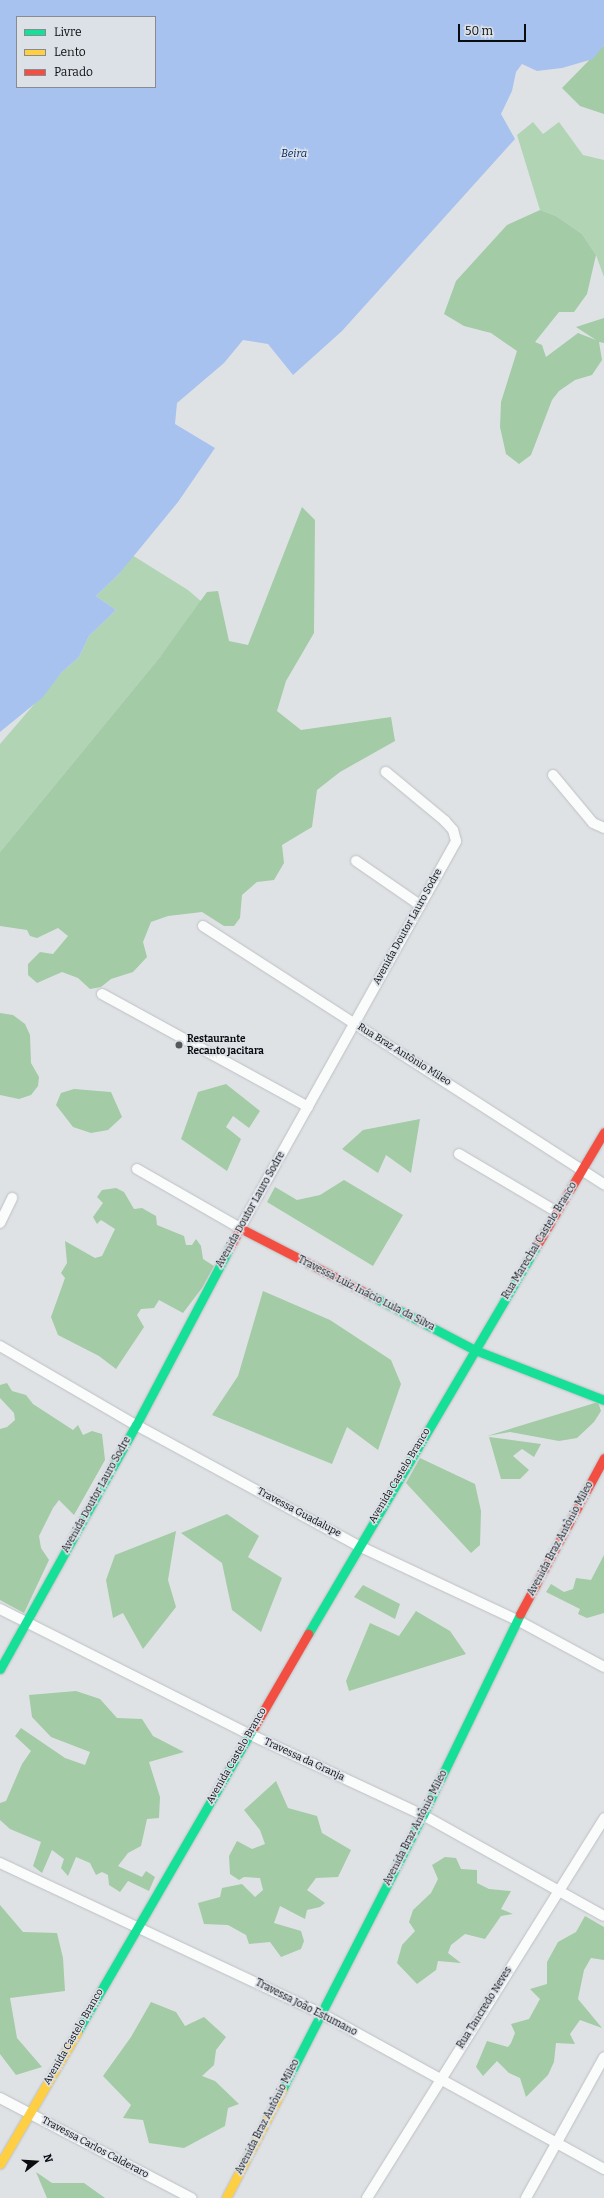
<!DOCTYPE html>
<html>
<head>
<meta charset="utf-8">
<style>
	body { margin:0 }
	#map { position:relative; width:604px; height:2198px; overflow:hidden; background:#dfe2e5; font-family:Bitter,serif }
	div>[style] { position:absolute }
	.green>* { inset:0; background:#b1d4b5 }
	.forest>* { inset:0; background:#a2cba6 }
	.water>* { inset:0; background:#a7c2ee }
	.roads { filter:drop-shadow(0 0 1px #bec0c2) drop-shadow(0 0 1px #bec0c2) }
	.street>* { height:10px; margin:-5px; padding:0 5px; transform-origin:5px; border-radius:5px; background:#fafbfb }
	.fast>* { height:9px; margin:-4.5px; padding:0 4.5px; transform-origin:4.5px; border-radius:4.5px; background:#16e098 }
	.slow>* { height:9px; margin:-4.5px; padding:0 4.5px; transform-origin:4.5px; border-radius:4.5px; background:#ffcf43 }
	.jam>* { height:9px; margin:-4.5px; padding:0 4.5px; transform-origin:4.5px; border-radius:4.5px; background:#f24e42 }
	.dots>* { width:11px; height:11px; translate:-50% -50%; box-sizing:border-box; border:2px solid #dce1e8; border-radius:50% }
	span { translate:-50% -50%; white-space:nowrap; text-align:center; line-height:1.15; -webkit-text-stroke:3px #dce1e8; paint-order:stroke }
	.street-label { font-size:10px; color:#0a0c0e }
	.poi-label { font-size:10px; color:#0a0c0e; font-weight:700 }
	.left { translate:0 -50%; text-align:left }
	.water-label { font-size:11px; color:#022a6c; font-style:italic }
	.legend { position:absolute; left:16px; top:16px; width:140px; height:72px; box-sizing:border-box; background:#dce1e8; border:1px solid #888c91; margin:0; padding:5px 7px; list-style:none; font-size:12px; color:#0a0c0e }
	.legend li { display:flex; align-items:center; gap:8px; height:20px }
	.legend b { width:20px; border:1px solid #888c91 }
	.north { position:absolute; left:16px; top:2142px; width:40px; height:40px; -webkit-text-stroke:3px #dce1e8; paint-order:stroke; rotate:73deg; font-size:11px; font-weight:700; line-height:16px; text-align:center; color:#0a0c0e }
	.north::after { content:''; display:block; margin:auto; width:14px; height:18px; background:#0a0c0e; clip-path:polygon(50% 0,100% 100%,50% 72%,0 100%) }
	.scale { position:absolute; left:458px; top:24px; width:68px; height:18px; box-sizing:border-box; border:2px solid #0a0c0e; border-top:0; padding-left:5px; font-size:12px; line-height:14px; white-space:nowrap; color:#0a0c0e; -webkit-text-stroke:3px #dce1e8; paint-order:stroke }
</style>
</head>
<body>
<div id="map">
	<div class="green">
		<div style="clip-path:polygon(533px 122px,543px 134px,559px 122px,583px 155px,604px 160px,604px 277px,596px 255px,582px 234px,556px 216px,540px 210px,517px 135px)"></div>
		<div style="clip-path:polygon(132px 555px,188px 590px,202px 602px,160px 657px,0 852px,0 744px,61px 673px,79px 657px,89px 636px,116px 610px,96px 596px,119px 574px)"></div>
	</div>
	<div class="forest">
		<div style="clip-path:polygon(604px 45px,604px 114px,580px 106px,562px 88px)"></div>
		<div style="clip-path:polygon(540px 210px,556px 216px,582px 234px,596px 255px,587px 294px,574px 312px,559px 312px,535px 342px,542px 345px,546px 357px,578px 333px,596px 340px,576px 327px,604px 318px,604px 343px,599px 342px,602px 360px,592px 375px,575px 380px,559px 391px,552px 400px,531px 455px,519px 464px,506px 454px,500px 427px,501px 402px,517px 351px,491px 333px,464px 326px,444px 314px,456px 281px,507px 225px)"></div>
		<div style="clip-path:polygon(302px 507px,315px 520px,314px 633px,286px 681px,277px 711px,301px 730px,391px 717px,395px 741px,340px 772px,317px 790px,312px 827px,282px 845px,284px 863px,274px 880px,257px 882px,242px 895px,240px 918px,234px 926px,224px 926px,202px 912px,168px 916px,151px 922px,143px 942px,147px 957px,133px 972px,111px 979px,101px 987px,90px 989px,78px 978px,62px 972px,37px 983px,28px 975px,28px 964px,40px 952px,53px 954px,68px 936px,58px 928px,37px 938px,30px 936px,27px 930px,0 926px,0 852px,160px 657px,207px 592px,218px 591px,229px 641px,248px 645px)"></div>
		<div style="clip-path:polygon(0 1013px,13px 1015px,25px 1024px,30px 1035px,31px 1063px,39px 1077px,38px 1086px,31px 1095px,19px 1099px,0 1095px)"></div>
		<div style="clip-path:polygon(226px 1084px,260px 1111px,249px 1128px,233px 1116px,226px 1127px,241px 1139px,227px 1171px,181px 1139px,198px 1092px)"></div>
		<div style="clip-path:polygon(74px 1089px,111px 1092px,122px 1117px,108px 1130px,91px 1133px,73px 1127px,56px 1105px,61px 1093px)"></div>
		<div style="clip-path:polygon(420px 1119px,411px 1173px,386px 1155px,378px 1173px,342px 1149px,363px 1130px)"></div>
		<div style="clip-path:polygon(344px 1180px,403px 1215px,373px 1266px,267px 1202px,275px 1187px,297px 1200px,320px 1195px)"></div>
		<div style="clip-path:polygon(116px 1188px,124px 1192px,134px 1209px,142px 1208px,156px 1216px,157px 1225px,184px 1236px,186px 1245px,192px 1245px,196px 1239px,201px 1246px,203px 1259px,214px 1266px,202px 1288px,183px 1313px,159px 1300px,154px 1308px,141px 1309px,137px 1315px,144px 1327px,116px 1369px,99px 1356px,58px 1335px,51px 1317px,65px 1278px,61px 1273px,67px 1263px,65px 1241px,95px 1258px,102px 1256px,115px 1229px,101px 1220px,97px 1224px,93px 1217px,103px 1203px,97px 1197px,102px 1190px)"></div>
		<div style="clip-path:polygon(263px 1291px,330px 1320px,391px 1360px,401px 1384px,378px 1450px,347px 1427px,332px 1464px,212px 1415px,238px 1376px)"></div>
		<div style="clip-path:polygon(7px 1383px,12px 1391px,26px 1395px,33px 1404px,73px 1430px,78px 1425px,83px 1435px,92px 1431px,102px 1434px,105px 1460px,74px 1515px,59px 1500px,53px 1508px,39px 1536px,41px 1548px,49px 1560px,24px 1613px,0 1600px,0 1429px,7px 1427px,15px 1420px,14px 1413px,0 1398px,0 1385px)"></div>
		<div style="clip-path:polygon(598px 1402px,601px 1411px,594px 1422px,577px 1438px,559px 1441px,510px 1432px,487px 1436px)"></div>
		<div style="clip-path:polygon(489px 1437px,541px 1444px,534px 1457px,522px 1449px,513px 1456px,529px 1470px,520px 1479px,501px 1479px)"></div>
		<div style="clip-path:polygon(420px 1458px,475px 1484px,481px 1511px,480px 1545px,471px 1553px,406px 1483px)"></div>
		<div style="clip-path:polygon(227px 1514px,259px 1536px,248px 1557px,282px 1578px,261px 1632px,232px 1610px,222px 1563px,181px 1533px)"></div>
		<div style="clip-path:polygon(176px 1531px,168px 1580px,176px 1607px,143px 1649px,123px 1613px,113px 1618px,106px 1580px,115px 1555px)"></div>
		<div style="clip-path:polygon(604px 1555px,604px 1613px,587px 1618px,578px 1614px,580px 1609px,546px 1592px,551px 1584px,564px 1592px,573px 1589px,576px 1578px,591px 1580px)"></div>
		<div style="clip-path:polygon(363px 1585px,400px 1604px,395px 1619px,354px 1597px)"></div>
		<div style="clip-path:polygon(416px 1611px,450px 1631px,466px 1654px,349px 1691px,346px 1681px,370px 1623px,399px 1636px)"></div>
		<div style="clip-path:polygon(76px 1691px,100px 1699px,117px 1718px,142px 1719px,153px 1736px,184px 1752px,149px 1762px,160px 1797px,159px 1818px,147px 1819px,141px 1846px,128px 1853px,118px 1866px,142px 1877px,146px 1871px,155px 1877px,149px 1891px,128px 1881px,120px 1892px,109px 1885px,108px 1875px,102px 1872px,96px 1875px,90px 1863px,76px 1857px,68px 1876px,61px 1868px,64px 1859px,52px 1850px,42px 1873px,33px 1866px,41px 1842px,10px 1829px,0 1820px,0 1803px,6px 1801px,22px 1764px,31px 1751px,15px 1736px,21px 1728px,65px 1758px,85px 1765px,90px 1752px,51px 1737px,32px 1717px,29px 1695px)"></div>
		<div style="clip-path:polygon(276px 1781px,288px 1808px,317px 1816px,322px 1833px,351px 1850px,338px 1877px,316px 1878px,307px 1890px,325px 1903px,320px 1907px,307px 1910px,305px 1919px,280px 1906px,274px 1923px,301px 1931px,304px 1941px,301px 1949px,281px 1957px,270px 1942px,249px 1944px,246px 1935px,228px 1925px,204px 1924px,198px 1903px,220px 1897px,222px 1888px,242px 1884px,255px 1897px,263px 1890px,260px 1878px,244px 1877px,239px 1880px,230px 1874px,229px 1856px,237px 1841px,252px 1849px,265px 1844px,260px 1830px,244px 1810px)"></div>
		<div style="clip-path:polygon(445px 1857px,456px 1858px,461px 1869px,477px 1870px,477px 1883px,489px 1889px,511px 1891px,501px 1909px,513px 1914px,501px 1916px,485px 1939px,465px 1934px,451px 1945px,448px 1953px,461px 1963px,438px 1961px,436px 1970px,417px 1984px,397px 1963px,402px 1945px,415px 1931px,409px 1922px,413px 1910px,431px 1893px,438px 1879px,432px 1865px)"></div>
		<div style="clip-path:polygon(0 1905px,23px 1932px,57px 1933px,63px 1958px,65px 1991px,10px 1998px,17px 2038px,42px 2067px,16px 2075px,0 2054px)"></div>
		<div style="clip-path:polygon(585px 1916px,604px 1927px,604px 1960px,591px 1958px,584px 1970px,578px 1999px,602px 2028px,580px 2020px,570px 2034px,575px 2044px,556px 2043px,554px 2062px,548px 2075px,526px 2097px,520px 2078px,509px 2073px,497px 2061px,483px 2076px,476px 2067px,487px 2041px,508px 2047px,511px 2043px,515px 2033px,511px 2024px,529px 2019px,540px 1999px,530px 1989px,547px 1984px,547px 1962px,558px 1942px,576px 1932px)"></div>
		<div style="clip-path:polygon(151px 2002px,176px 2012px,185px 2026px,204px 2017px,226px 2037px,216px 2050px,214px 2065px,202px 2076px,215px 2081px,239px 2104px,228px 2108px,225px 2126px,184px 2148px,149px 2143px,143px 2120px,123px 2118px,131px 2105px,103px 2076px,131px 2037px)"></div>
		<div style="clip-path:polygon(36px 2172px,52px 2183px,84px 2183px,105px 2198px,47px 2198px)"></div>
	</div>
	<div class="water">
		<div style="clip-path:polygon(evenodd,0 0,604px 0,604px 45px,593px 59px,562px 68px,537px 71px,522px 64px,516px 72px,512px 91px,501px 114px,515px 139px,342px 331px,293px 375px,268px 344px,243px 340px,224px 363px,177px 403px,175px 424px,215px 448px,178px 502px,119px 574px,96px 596px,116px 610px,89px 636px,79px 657px,61px 673px,43px 697px,0 732px,0 0,17px 17px,155px 17px,155px 87px,17px 87px,17px 17px)"></div>
	</div>
	<div class="roads">
		<div class="street">
			<div style="left:553px;top:775px;width:62px;rotate:50.2deg"></div>
			<div style="left:593px;top:823px;width:12px;rotate:24deg"></div>
			<div style="left:356px;top:861px;width:78px;rotate:34.5deg"></div>
			<div style="left:203px;top:926px;width:477px;rotate:32.8deg"></div>
			<div style="left:102px;top:994px;width:235px;rotate:28.7deg"></div>
			<div style="left:459px;top:1154px;width:114px;rotate:30.6deg"></div>
			<div style="left:137px;top:1169px;width:119px;rotate:29.8deg"></div>
			<div style="left:240px;top:1228px;width:443px;rotate:-60.8deg"></div>
			<div style="left:456px;top:841px;width:11px;rotate:-105deg"></div>
			<div style="left:453px;top:830px;width:12px;rotate:-132deg"></div>
			<div style="left:445px;top:821px;width:77px;rotate:-140.3deg"></div>
			<div style="left:0;top:1223px;width:28px;rotate:-64deg"></div>
			<div style="left:0;top:1346px;width:157px;rotate:30.2deg"></div>
			<div style="left:136px;top:1425px;width:254px;rotate:28.5deg"></div>
			<div style="left:359px;top:1546px;width:174px;rotate:25.1deg"></div>
			<div style="left:517px;top:1620px;width:99px;rotate:28.4deg"></div>
			<div style="left:0;top:1609px;width:279px;rotate:26.7deg"></div>
			<div style="left:249px;top:1734px;width:192px;rotate:25deg"></div>
			<div style="left:423px;top:1815px;width:207px;rotate:29.2deg"></div>
			<div style="left:0;top:1863px;width:356px;rotate:25.1deg"></div>
			<div style="left:322px;top:2014px;width:322px;rotate:28.8deg"></div>
			<div style="left:0;top:2098px;width:216px;rotate:27.6deg"></div>
			<div style="left:367px;top:2198px;width:448px;rotate:-58deg"></div>
			<div style="left:526px;top:2198px;width:161px;rotate:-61deg"></div>
		</div>
		<div class="fast">
			<div style="left:368px;top:1294px;width:121px;rotate:27.6deg"></div>
			<div style="left:475px;top:1350px;width:138px;rotate:21.2deg"></div>
			<div style="left:308px;top:1634px;width:451px;rotate:-59.5deg"></div>
			<div style="left:0;top:1669px;width:279px;rotate:-60.9deg"></div>
			<div style="left:136px;top:1425px;width:201px;rotate:-62.2deg"></div>
			<div style="left:77px;top:2032px;width:353px;rotate:-59.9deg"></div>
			<div style="left:282px;top:2090px;width:309px;rotate:-62.9deg"></div>
			<div style="left:423px;top:1815px;width:223px;rotate:-64.2deg"></div>
		</div>
		<div class="slow">
			<div style="left:0;top:2164px;width:153px;rotate:-59.7deg"></div>
			<div style="left:226px;top:2198px;width:122px;rotate:-62.6deg"></div>
		</div>
		<div class="jam">
			<div style="left:537px;top:1245px;width:131px;rotate:-59.3deg"></div>
			<div style="left:230px;top:1247px;width:21px;rotate:-62deg"></div>
			<div style="left:240px;top:1228px;width:144px;rotate:27.3deg"></div>
			<div style="left:520px;top:1614px;width:177px;rotate:-61.7deg"></div>
			<div style="left:254px;top:1727px;width:108px;rotate:-59.9deg"></div>
		</div>
	</div>
	<div class="dots">
		<div style="left:179px;top:1045px;background:#555759"></div>
	</div>
	<div class="street-label">
		<span style="left:408px;top:927px;rotate:-61deg">Avenida Doutor Lauro Sodre</span>
		<span style="left:404px;top:1055px;rotate:32deg">Rua Braz Antônio Mileo</span>
		<span style="left:251px;top:1210px;rotate:-61deg">Avenida Doutor Lauro Sodre</span>
		<span style="left:540px;top:1241px;rotate:-59deg">Rua Marechal Castelo Branco</span>
		<span style="left:366px;top:1294px;rotate:27deg">Travessa Luiz Inácio Lula da Silva</span>
		<span style="left:400px;top:1476px;rotate:-59deg">Avenida Castelo Branco</span>
		<span style="left:97px;top:1495px;rotate:-61deg">Avenida Doutor Lauro Sodre</span>
		<span style="left:299px;top:1513px;rotate:28deg">Travessa Guadalupe</span>
		<span style="left:561px;top:1539px;rotate:-62deg">Avenida Braz Antônio Mileo</span>
		<span style="left:237px;top:1756px;rotate:-60deg">Avenida Castelo Branco</span>
		<span style="left:304px;top:1760px;rotate:25deg">Travessa da Granja</span>
		<span style="left:416px;top:1828px;rotate:-63deg">Avenida Braz Antônio Mileo</span>
		<span style="left:306px;top:2008px;rotate:27deg">Travessa João Estumano</span>
		<span style="left:485px;top:2008px;rotate:-58deg">Rua Tancredo Neves</span>
		<span style="left:74px;top:2037px;rotate:-60deg">Avenida Castelo Branco</span>
		<span style="left:268px;top:2117px;rotate:-63deg">Avenida Braz Antônio Mileo</span>
		<span style="left:95px;top:2148px;rotate:28deg">Travessa Carlos Calderaro</span>
	</div>
	<div class="poi-label">
		<span class="left" style="left:187px;top:1045px">Restaurante<br>Recanto Jacitara</span>
	</div>
	<div class="water-label">
		<span style="left:294px;top:154px">Beira</span>
	</div>
	<ul class="legend">
	<li><b style="height:5px;background:#16e098"></b>Livre</li>
	<li><b style="height:5px;background:#ffcf43"></b>Lento</li>
	<li><b style="height:5px;background:#f24e42"></b>Parado</li>
	</ul>
	<div class="north">N</div>
	<div class="scale">50 m</div>
</div>
</body>
</html>
